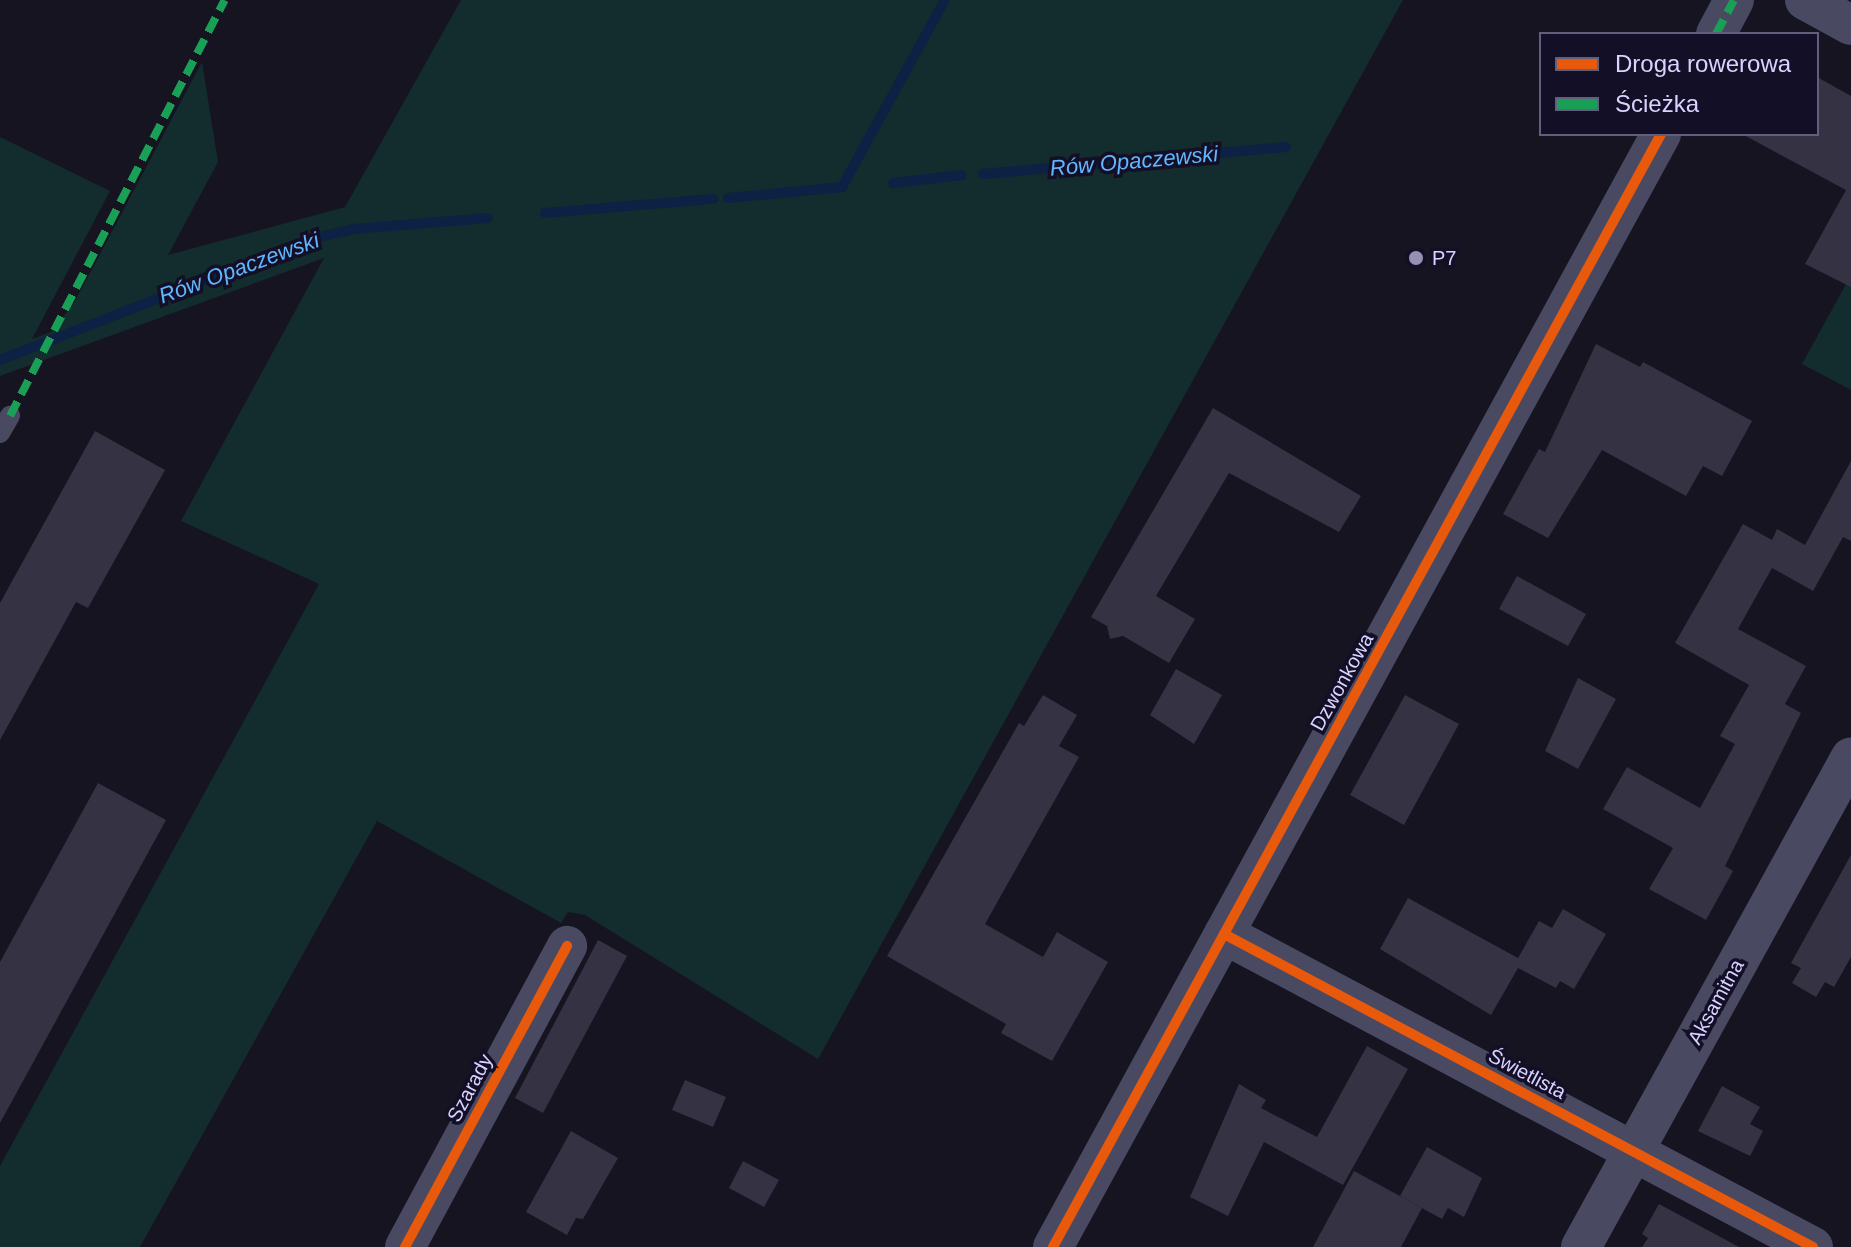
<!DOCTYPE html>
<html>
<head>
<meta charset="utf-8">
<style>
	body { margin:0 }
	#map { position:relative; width:1851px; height:1247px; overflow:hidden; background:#161421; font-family:Arial,sans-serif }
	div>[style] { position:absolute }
	.green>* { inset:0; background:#132c2d }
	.stream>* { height:10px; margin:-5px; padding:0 5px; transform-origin:5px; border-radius:5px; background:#0d2144 }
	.building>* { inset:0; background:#343243 }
	.service>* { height:20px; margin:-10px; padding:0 10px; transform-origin:10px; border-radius:10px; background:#4a4962 }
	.minor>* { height:40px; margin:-20px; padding:0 20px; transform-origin:20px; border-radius:20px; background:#4a4962 }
	.quiet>* { height:8px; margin-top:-4px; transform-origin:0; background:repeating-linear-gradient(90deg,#1a9f57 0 16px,transparent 0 24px) }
	.cycleway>* { height:10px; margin:-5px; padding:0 5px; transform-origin:5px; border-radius:5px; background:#e8590c }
	.dots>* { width:22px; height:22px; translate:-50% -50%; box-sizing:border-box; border:4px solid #130f26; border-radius:50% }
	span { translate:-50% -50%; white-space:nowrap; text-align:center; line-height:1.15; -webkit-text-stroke:7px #130f26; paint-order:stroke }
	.poi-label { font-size:20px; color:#d9d4ff }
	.left { translate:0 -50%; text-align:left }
	.street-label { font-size:20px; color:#d9d4ff }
	.water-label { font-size:22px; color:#62b6ff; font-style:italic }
	.legend { position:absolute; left:1539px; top:32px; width:280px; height:104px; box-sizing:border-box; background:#130f26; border:2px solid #625e7d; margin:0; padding:10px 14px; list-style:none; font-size:24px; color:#d9d4ff }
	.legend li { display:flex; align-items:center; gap:16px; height:40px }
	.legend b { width:40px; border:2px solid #625e7d }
</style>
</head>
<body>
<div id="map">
	<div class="green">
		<div style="clip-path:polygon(461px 0,1403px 0,818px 1059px,585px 915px,568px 912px,561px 923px,377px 821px,140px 1247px,0 1247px,0 1166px,319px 584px,181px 521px,324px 258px,0 376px,0 137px,110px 191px,32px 339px,51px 332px,74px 303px,202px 62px,218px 162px,168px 255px,345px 207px)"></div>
		<div style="clip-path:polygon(1851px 275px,1851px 390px,1802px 364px)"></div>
	</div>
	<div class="stream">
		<div style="left:983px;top:174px;width:304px;rotate:-5.1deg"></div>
		<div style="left:893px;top:183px;width:69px;rotate:-6.6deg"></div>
		<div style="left:728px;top:198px;width:115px;rotate:-5.5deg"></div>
		<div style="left:842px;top:187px;width:213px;rotate:-61.2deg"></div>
		<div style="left:545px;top:213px;width:169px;rotate:-4.8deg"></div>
		<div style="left:0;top:360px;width:330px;rotate:-21.3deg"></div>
		<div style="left:307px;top:240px;width:47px;rotate:-13.4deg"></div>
		<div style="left:353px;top:229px;width:135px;rotate:-4.7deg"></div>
	</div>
	<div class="building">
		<div style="clip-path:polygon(1817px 77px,1851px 96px,1851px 287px,1805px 264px,1846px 190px,1742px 134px,1817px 134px)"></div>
		<div style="clip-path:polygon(1596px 344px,1640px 367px,1643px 362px,1752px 421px,1722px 476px,1703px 466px,1686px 496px,1602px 450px,1548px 538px,1503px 514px,1539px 449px,1545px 452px)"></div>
		<div style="clip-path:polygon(1213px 408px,1361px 496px,1339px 532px,1229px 473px,1156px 596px,1195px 619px,1169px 663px,1123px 636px,1110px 639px,1107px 626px,1091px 617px)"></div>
		<div style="clip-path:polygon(95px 431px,165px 470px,88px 608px,76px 602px,0 740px,0 603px)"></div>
		<div style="clip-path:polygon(1851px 461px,1851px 541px,1843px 537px,1813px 591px,1772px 568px,1738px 629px,1806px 666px,1785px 704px,1801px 713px,1725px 866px,1733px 871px,1706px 920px,1649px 889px,1673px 848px,1603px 809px,1627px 767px,1700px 808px,1735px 744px,1720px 736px,1749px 685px,1675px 643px,1743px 524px,1772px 540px,1777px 529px,1805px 545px)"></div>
		<div style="clip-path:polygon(1517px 576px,1586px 614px,1568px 646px,1499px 609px)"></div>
		<div style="clip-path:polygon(1176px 669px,1222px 695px,1194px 744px,1150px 715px)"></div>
		<div style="clip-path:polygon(1578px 678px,1616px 699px,1578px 769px,1545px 751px)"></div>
		<div style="clip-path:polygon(1043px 695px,1077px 715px,1059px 746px,1079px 757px,985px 924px,1043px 957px,1057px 932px,1108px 962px,1052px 1061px,1001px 1033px,1006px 1024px,887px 956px,1019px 723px,1024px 726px)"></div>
		<div style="clip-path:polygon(1405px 695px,1459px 724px,1404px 825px,1350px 795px)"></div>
		<div style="clip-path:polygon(98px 783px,166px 820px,0 1123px,0 962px)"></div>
		<div style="clip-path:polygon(1851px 855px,1851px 957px,1834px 987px,1825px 982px,1816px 997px,1792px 983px,1801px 968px,1791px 963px)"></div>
		<div style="clip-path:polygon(1408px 898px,1518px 958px,1539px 921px,1552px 928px,1563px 909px,1606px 934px,1574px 989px,1560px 981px,1556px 988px,1518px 968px,1491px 1015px,1380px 949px)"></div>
		<div style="clip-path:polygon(598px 940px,627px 956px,543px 1113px,515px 1098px)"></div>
		<div style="clip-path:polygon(1367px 1046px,1408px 1069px,1343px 1185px,1264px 1142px,1228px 1216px,1190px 1197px,1239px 1084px,1266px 1100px,1261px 1108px,1317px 1137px)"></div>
		<div style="clip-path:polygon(685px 1080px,726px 1097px,713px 1127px,672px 1110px)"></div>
		<div style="clip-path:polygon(1722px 1086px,1760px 1107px,1750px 1124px,1763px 1131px,1750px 1156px,1698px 1131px)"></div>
		<div style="clip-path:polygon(571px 1131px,618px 1158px,583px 1219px,576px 1218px,567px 1235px,526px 1212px)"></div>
		<div style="clip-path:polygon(1427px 1147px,1482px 1178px,1464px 1217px,1448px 1208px,1442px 1219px,1400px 1196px)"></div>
		<div style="clip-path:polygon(743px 1161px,779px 1180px,764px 1207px,729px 1188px)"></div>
		<div style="clip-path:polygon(1354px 1171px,1422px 1208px,1401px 1247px,1313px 1247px)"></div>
		<div style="clip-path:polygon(1659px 1204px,1739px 1247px,1642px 1247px,1648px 1238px,1642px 1234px)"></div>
	</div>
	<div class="service">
		<div style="left:0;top:433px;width:20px;rotate:-60deg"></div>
	</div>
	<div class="minor">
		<div style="left:1805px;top:0;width:52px;rotate:28.5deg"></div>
		<div style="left:1716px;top:34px;width:38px;rotate:-62deg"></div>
		<div style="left:1224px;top:934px;width:667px;rotate:27.99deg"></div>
		<div style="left:405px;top:1247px;width:342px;rotate:-61.7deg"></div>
		<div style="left:1053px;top:1247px;width:1268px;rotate:-61.35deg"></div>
		<div style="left:1581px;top:1247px;width:559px;rotate:-61.14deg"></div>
	</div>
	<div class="quiet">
		<div style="left:1716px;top:34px;width:38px;rotate:-62deg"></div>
		<div style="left:10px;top:416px;width:468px;rotate:-62.7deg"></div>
	</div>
	<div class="cycleway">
		<div style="left:1224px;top:934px;width:667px;rotate:27.99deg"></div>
		<div style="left:405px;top:1247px;width:342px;rotate:-61.7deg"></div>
		<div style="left:1053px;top:1247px;width:1268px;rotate:-61.35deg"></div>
	</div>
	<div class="dots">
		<div style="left:1416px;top:258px;background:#9591b1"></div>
	</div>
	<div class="poi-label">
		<span class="left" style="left:1432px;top:258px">P7</span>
	</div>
	<div class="street-label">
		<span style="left:1342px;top:682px;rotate:-61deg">Dzwonkowa</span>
		<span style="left:1716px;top:1002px;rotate:-61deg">Aksamitna</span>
		<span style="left:1527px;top:1074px;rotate:28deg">Świetlista</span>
		<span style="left:470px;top:1088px;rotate:-62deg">Szarady</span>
	</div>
	<div class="water-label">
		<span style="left:1134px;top:161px;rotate:-5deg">Rów Opaczewski</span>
		<span style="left:239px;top:268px;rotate:-20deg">Rów Opaczewski</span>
	</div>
	<ul class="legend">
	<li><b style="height:10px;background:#e8590c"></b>Droga rowerowa</li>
	<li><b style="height:10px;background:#1a9f57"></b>Ścieżka</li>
	</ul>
</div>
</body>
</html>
